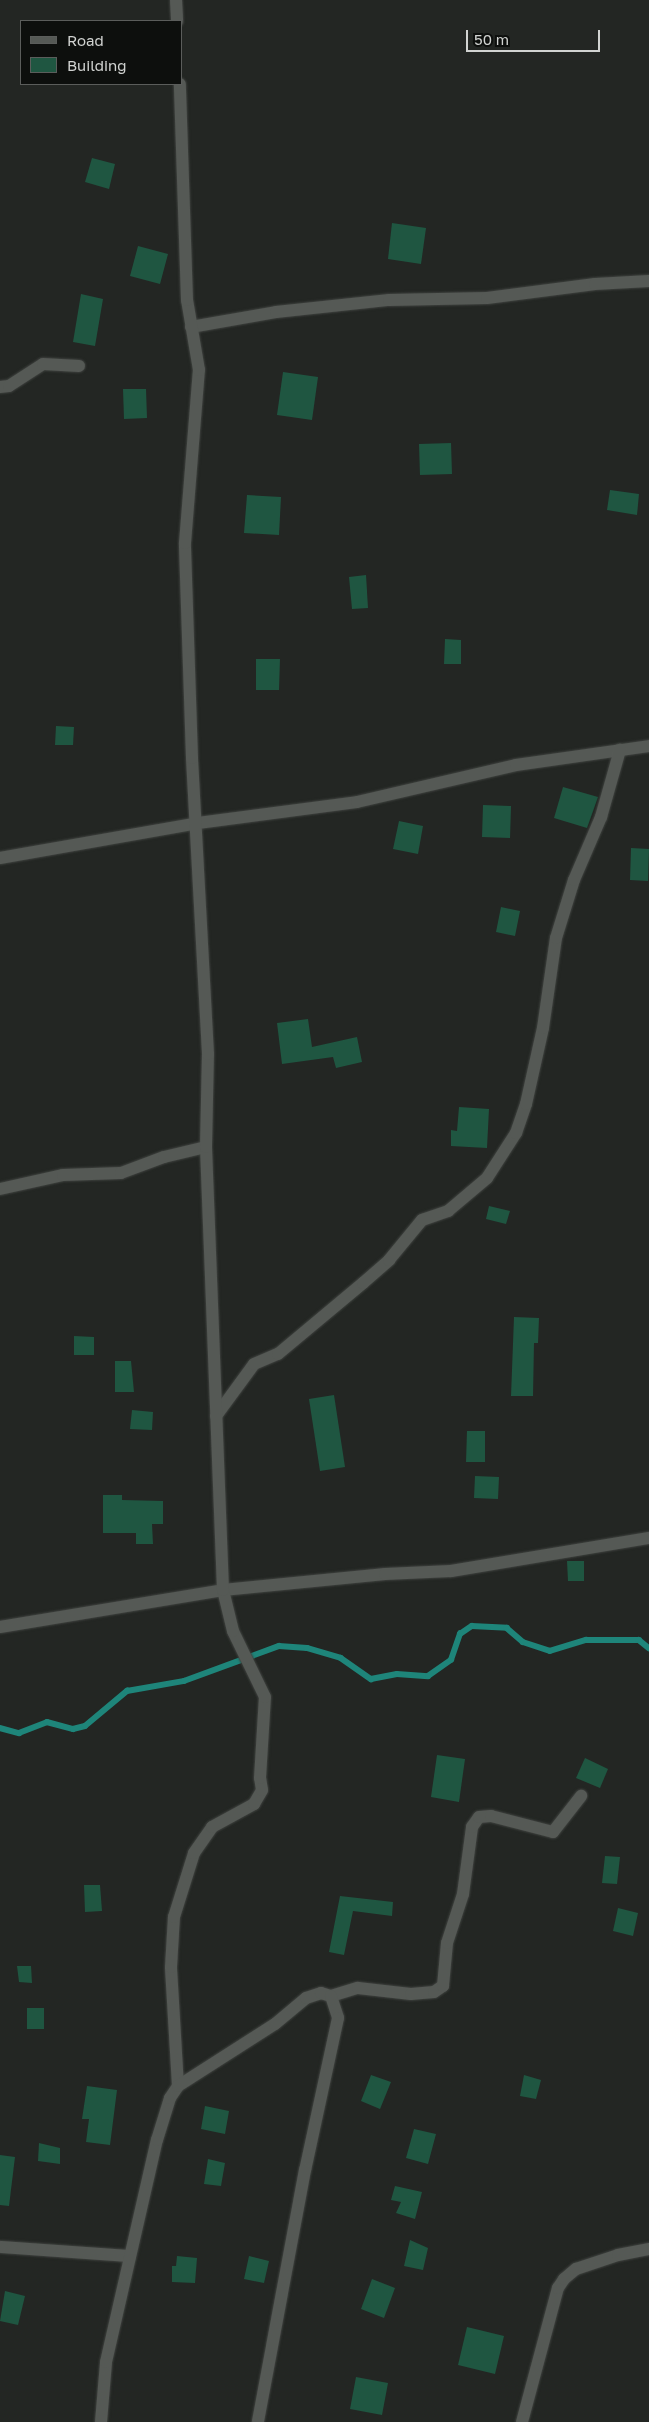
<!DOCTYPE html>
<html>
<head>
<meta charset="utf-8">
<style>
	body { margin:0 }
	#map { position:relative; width:649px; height:2422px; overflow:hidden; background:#232623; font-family:"Golos Text",sans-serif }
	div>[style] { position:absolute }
	.stream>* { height:5.5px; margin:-2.75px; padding:0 2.75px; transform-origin:2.75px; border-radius:2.75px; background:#1e857a }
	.building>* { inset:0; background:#1f5641 }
	.roads { filter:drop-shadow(0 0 1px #3f423f) drop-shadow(0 0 1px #3f423f) }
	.minor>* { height:12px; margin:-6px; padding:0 6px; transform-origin:6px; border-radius:6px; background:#555955 }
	span { translate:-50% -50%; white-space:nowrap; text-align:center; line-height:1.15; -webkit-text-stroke:5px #0d0f0d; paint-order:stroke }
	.legend { position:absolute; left:20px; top:20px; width:162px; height:65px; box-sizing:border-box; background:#0d0f0d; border:1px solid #5b5d5b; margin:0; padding:6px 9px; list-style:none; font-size:15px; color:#d1d3d1 }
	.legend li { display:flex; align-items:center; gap:10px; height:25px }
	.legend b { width:25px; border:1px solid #5b5d5b }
	.scale { position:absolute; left:466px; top:30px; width:134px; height:22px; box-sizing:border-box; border:2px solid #d1d3d1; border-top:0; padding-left:6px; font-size:15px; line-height:18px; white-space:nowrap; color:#d1d3d1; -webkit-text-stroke:4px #0d0f0d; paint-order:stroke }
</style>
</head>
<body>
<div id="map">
	<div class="stream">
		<div style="left:0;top:1728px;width:20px;rotate:15deg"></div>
		<div style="left:19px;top:1733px;width:30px;rotate:-21deg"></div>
		<div style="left:47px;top:1722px;width:27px;rotate:15deg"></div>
		<div style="left:73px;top:1729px;width:12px;rotate:-14deg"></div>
		<div style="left:85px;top:1726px;width:55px;rotate:-39.8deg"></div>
		<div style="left:127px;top:1691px;width:58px;rotate:-10deg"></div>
		<div style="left:184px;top:1681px;width:101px;rotate:-20.2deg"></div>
		<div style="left:279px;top:1646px;width:28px;rotate:4deg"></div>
		<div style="left:307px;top:1648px;width:35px;rotate:16deg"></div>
		<div style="left:341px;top:1658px;width:37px;rotate:35deg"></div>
		<div style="left:371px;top:1679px;width:26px;rotate:-11deg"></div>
		<div style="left:397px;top:1674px;width:31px;rotate:4deg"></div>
		<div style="left:428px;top:1676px;width:28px;rotate:-35deg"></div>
		<div style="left:451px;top:1660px;width:28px;rotate:-71deg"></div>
		<div style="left:460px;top:1634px;width:14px;rotate:-34deg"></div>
		<div style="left:472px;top:1626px;width:35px;rotate:3deg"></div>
		<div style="left:507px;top:1628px;width:21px;rotate:41deg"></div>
		<div style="left:523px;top:1642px;width:28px;rotate:18deg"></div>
		<div style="left:550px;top:1651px;width:38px;rotate:-17deg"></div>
		<div style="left:586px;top:1640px;width:53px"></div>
		<div style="left:639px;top:1640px;width:13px;rotate:39deg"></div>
	</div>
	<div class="building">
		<div style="clip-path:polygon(92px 158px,115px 164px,109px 189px,85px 182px)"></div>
		<div style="clip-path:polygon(392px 223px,426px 228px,421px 264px,388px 259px)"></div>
		<div style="clip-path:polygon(138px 246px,168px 254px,160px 284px,130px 276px)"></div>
		<div style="clip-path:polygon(81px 294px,103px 299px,95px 346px,73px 342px)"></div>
		<div style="clip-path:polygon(283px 372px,318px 377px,312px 420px,277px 415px)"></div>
		<div style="clip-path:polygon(123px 389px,146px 389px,147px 418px,124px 419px)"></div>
		<div style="clip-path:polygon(451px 443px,452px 474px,420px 475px,419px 444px)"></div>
		<div style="clip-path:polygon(610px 490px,639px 494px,637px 515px,607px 510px)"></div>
		<div style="clip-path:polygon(247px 495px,281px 497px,279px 535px,244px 533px)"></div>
		<div style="clip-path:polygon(366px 575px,368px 608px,352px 609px,349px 577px)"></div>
		<div style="clip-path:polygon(445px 639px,461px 640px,461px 664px,444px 664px)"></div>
		<div style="clip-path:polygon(256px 659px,280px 659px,279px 690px,256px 690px)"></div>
		<div style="clip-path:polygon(56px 726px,74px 727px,73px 745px,55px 745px)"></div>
		<div style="clip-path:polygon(563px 787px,598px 797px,587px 828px,554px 818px)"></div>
		<div style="clip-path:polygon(483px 805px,511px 806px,510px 838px,482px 837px)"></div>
		<div style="clip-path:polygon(399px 821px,423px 826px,418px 854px,393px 849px)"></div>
		<div style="clip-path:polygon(631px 848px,649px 849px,648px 881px,630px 880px)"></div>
		<div style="clip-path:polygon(501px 907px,520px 911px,515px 936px,496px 932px)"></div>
		<div style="clip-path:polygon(308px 1019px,312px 1047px,357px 1037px,362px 1062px,336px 1068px,333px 1057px,282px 1064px,277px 1023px)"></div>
		<div style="clip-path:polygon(459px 1107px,489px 1109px,487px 1148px,451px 1146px,451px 1130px,457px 1131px)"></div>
		<div style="clip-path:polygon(489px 1206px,510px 1211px,506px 1224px,486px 1219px)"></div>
		<div style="clip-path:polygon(514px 1317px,539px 1318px,538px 1343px,534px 1343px,533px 1396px,511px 1396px)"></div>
		<div style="clip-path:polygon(74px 1336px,94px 1337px,94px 1355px,74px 1355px)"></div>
		<div style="clip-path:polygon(115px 1361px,131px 1361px,134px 1392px,115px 1392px)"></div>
		<div style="clip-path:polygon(334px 1395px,345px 1467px,320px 1471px,309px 1399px)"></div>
		<div style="clip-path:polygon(132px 1410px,153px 1412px,152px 1430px,130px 1429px)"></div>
		<div style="clip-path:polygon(467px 1431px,485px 1431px,485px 1462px,466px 1462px)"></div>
		<div style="clip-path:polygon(475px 1476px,499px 1477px,498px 1499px,474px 1498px)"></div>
		<div style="clip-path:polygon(103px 1495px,122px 1495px,122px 1500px,163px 1501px,163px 1524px,152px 1524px,153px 1544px,136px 1544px,136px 1533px,103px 1533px)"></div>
		<div style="clip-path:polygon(567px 1561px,584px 1561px,584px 1581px,568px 1581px)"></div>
		<div style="clip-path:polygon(437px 1755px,465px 1759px,459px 1802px,431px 1797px)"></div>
		<div style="clip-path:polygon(585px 1758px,608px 1769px,600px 1788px,576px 1778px)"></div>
		<div style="clip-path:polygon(605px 1856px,620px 1857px,617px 1884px,602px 1883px)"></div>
		<div style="clip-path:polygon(84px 1885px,100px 1885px,102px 1911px,85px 1912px)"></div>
		<div style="clip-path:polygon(340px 1896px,393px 1902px,392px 1916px,353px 1911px,344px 1955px,329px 1952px)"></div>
		<div style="clip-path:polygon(618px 1908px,638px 1913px,633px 1936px,613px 1931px)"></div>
		<div style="clip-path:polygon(17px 1966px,31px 1966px,32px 1983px,19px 1982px)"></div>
		<div style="clip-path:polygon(27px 2008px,44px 2008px,44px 2029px,27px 2029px)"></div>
		<div style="clip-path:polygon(371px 2075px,391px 2082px,380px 2109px,361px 2101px)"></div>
		<div style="clip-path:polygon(524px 2075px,541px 2080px,536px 2099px,520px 2096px)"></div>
		<div style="clip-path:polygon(87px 2086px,117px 2090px,110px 2145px,86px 2142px,89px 2119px,82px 2119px)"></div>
		<div style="clip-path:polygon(205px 2106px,229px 2111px,225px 2134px,201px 2129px)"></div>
		<div style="clip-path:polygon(414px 2129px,436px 2134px,428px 2164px,406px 2158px)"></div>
		<div style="clip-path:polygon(39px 2143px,60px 2148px,60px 2164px,38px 2161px)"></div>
		<div style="clip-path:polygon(0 2155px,15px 2157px,9px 2206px,0 2205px)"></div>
		<div style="clip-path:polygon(208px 2159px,225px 2163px,221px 2186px,204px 2184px)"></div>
		<div style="clip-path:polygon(395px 2186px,422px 2192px,415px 2219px,396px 2213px,401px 2202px,391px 2200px)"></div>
		<div style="clip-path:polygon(410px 2240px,428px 2248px,423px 2270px,404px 2266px)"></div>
		<div style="clip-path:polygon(177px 2256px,197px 2258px,195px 2283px,172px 2282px,172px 2266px,176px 2266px)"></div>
		<div style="clip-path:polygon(249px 2256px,269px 2261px,264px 2283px,244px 2279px)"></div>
		<div style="clip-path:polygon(372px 2279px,395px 2288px,384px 2318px,361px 2309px)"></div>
		<div style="clip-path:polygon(5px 2291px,25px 2296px,18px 2325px,0 2321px)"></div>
		<div style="clip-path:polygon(467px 2327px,504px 2336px,495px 2374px,458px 2365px)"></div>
		<div style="clip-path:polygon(356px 2377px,388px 2383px,382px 2415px,350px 2409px)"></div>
	</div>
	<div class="roads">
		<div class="minor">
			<div style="left:176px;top:0;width:21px;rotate:87deg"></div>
			<div style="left:191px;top:327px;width:86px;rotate:-10deg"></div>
			<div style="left:276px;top:312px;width:114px;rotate:-6.1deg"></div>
			<div style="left:389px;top:300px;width:98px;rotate:-1.2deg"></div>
			<div style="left:487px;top:298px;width:109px;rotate:-7.4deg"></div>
			<div style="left:595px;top:284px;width:54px;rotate:-3.2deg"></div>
			<div style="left:0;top:387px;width:9px;rotate:-6deg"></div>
			<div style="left:9px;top:386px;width:40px;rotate:-32.9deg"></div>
			<div style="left:43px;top:364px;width:36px;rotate:3deg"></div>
			<div style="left:0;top:858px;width:201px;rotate:-10deg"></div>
			<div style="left:198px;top:823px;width:160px;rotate:-7.5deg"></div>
			<div style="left:357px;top:802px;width:163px;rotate:-13.1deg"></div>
			<div style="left:516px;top:765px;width:134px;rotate:-8.1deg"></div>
			<div style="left:0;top:1189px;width:65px;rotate:-12.5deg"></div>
			<div style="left:63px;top:1175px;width:58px;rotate:-2deg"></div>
			<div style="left:121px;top:1173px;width:46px;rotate:-20.4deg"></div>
			<div style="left:164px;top:1157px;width:43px;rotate:-13.4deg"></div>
			<div style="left:216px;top:1416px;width:64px;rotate:-53.8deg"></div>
			<div style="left:254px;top:1364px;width:26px;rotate:-23deg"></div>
			<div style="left:278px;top:1354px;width:111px;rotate:-39.9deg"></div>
			<div style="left:363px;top:1283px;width:35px;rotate:-41deg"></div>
			<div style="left:389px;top:1260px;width:52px;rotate:-50.5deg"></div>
			<div style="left:422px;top:1220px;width:28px;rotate:-19deg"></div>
			<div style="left:448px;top:1211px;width:51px;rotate:-40.2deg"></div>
			<div style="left:487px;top:1178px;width:54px;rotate:-57.2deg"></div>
			<div style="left:516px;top:1133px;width:31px;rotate:-71deg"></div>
			<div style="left:526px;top:1104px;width:78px;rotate:-77.4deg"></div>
			<div style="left:543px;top:1028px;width:91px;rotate:-81.8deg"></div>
			<div style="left:556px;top:938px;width:61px;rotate:-72.8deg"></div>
			<div style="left:574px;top:880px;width:69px;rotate:-66.8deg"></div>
			<div style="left:601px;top:817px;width:70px;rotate:-74.2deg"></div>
			<div style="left:0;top:1627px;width:226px;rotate:-9.4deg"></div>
			<div style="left:223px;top:1590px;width:163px;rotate:-5.6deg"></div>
			<div style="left:385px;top:1574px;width:66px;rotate:-2.6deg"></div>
			<div style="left:451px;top:1571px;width:201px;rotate:-9.5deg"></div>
			<div style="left:331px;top:1996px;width:28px;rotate:-17deg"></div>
			<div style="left:358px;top:1988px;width:53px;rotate:6.5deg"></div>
			<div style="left:411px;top:1994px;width:23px;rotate:-5deg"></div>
			<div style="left:434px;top:1992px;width:11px;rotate:-34deg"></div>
			<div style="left:443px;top:1986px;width:43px;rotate:-84.7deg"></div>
			<div style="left:447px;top:1943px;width:52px;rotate:-71.9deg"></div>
			<div style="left:463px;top:1894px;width:68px;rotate:-82.3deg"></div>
			<div style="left:472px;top:1827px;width:12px;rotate:-55deg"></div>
			<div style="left:479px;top:1817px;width:12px;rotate:-5deg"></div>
			<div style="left:491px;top:1816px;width:64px;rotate:14.5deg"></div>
			<div style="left:553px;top:1832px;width:46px;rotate:-52.1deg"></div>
			<div style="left:178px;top:2086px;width:119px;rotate:-93.4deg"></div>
			<div style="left:171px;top:1967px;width:50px;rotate:-86.6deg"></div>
			<div style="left:174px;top:1917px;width:67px;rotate:-72.6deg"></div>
			<div style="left:194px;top:1853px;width:32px;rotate:-55deg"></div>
			<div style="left:212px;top:1827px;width:48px;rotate:-28.7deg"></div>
			<div style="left:254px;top:1804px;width:16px;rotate:-60deg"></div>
			<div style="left:262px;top:1790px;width:12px;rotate:-99deg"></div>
			<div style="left:260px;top:1778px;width:81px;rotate:-86.5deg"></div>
			<div style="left:265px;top:1697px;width:73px;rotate:-115.9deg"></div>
			<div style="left:233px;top:1631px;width:42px;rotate:-103.7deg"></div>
			<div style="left:223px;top:1590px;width:443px;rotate:-92.2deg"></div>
			<div style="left:206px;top:1147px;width:93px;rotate:-88.8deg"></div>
			<div style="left:208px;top:1054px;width:296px;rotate:-93.1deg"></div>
			<div style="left:192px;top:758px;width:215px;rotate:-91.9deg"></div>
			<div style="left:185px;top:543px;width:174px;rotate:-85.4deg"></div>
			<div style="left:199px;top:370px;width:71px;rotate:-99.7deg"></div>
			<div style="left:187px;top:300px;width:216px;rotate:-91.9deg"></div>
			<div style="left:0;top:2247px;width:130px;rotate:4deg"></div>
			<div style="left:101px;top:2422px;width:60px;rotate:-85.2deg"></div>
			<div style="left:106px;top:2362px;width:228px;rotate:-77.1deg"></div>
			<div style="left:157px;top:2140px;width:44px;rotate:-72.8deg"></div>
			<div style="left:170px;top:2098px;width:14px;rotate:-56deg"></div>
			<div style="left:178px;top:2086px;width:115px;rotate:-32.6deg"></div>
			<div style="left:275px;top:2024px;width:40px;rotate:-40deg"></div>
			<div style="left:306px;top:1998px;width:16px;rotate:-18deg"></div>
			<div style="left:321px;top:1993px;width:10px;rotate:17deg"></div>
			<div style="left:331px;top:1996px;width:23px;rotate:72deg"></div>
			<div style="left:338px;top:2018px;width:156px;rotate:102.2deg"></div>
			<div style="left:305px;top:2170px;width:256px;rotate:100.6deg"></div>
			<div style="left:522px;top:2422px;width:139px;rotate:-75deg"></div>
			<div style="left:558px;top:2288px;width:11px;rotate:-56deg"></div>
			<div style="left:564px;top:2279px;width:16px;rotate:-40deg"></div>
			<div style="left:576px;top:2269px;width:44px;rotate:-18.4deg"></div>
			<div style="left:618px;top:2255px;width:32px;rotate:-11deg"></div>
		</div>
	</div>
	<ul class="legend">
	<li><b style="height:6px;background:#555955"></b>Road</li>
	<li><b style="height:14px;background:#1f5641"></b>Building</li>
	</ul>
	<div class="scale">50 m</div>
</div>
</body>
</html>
